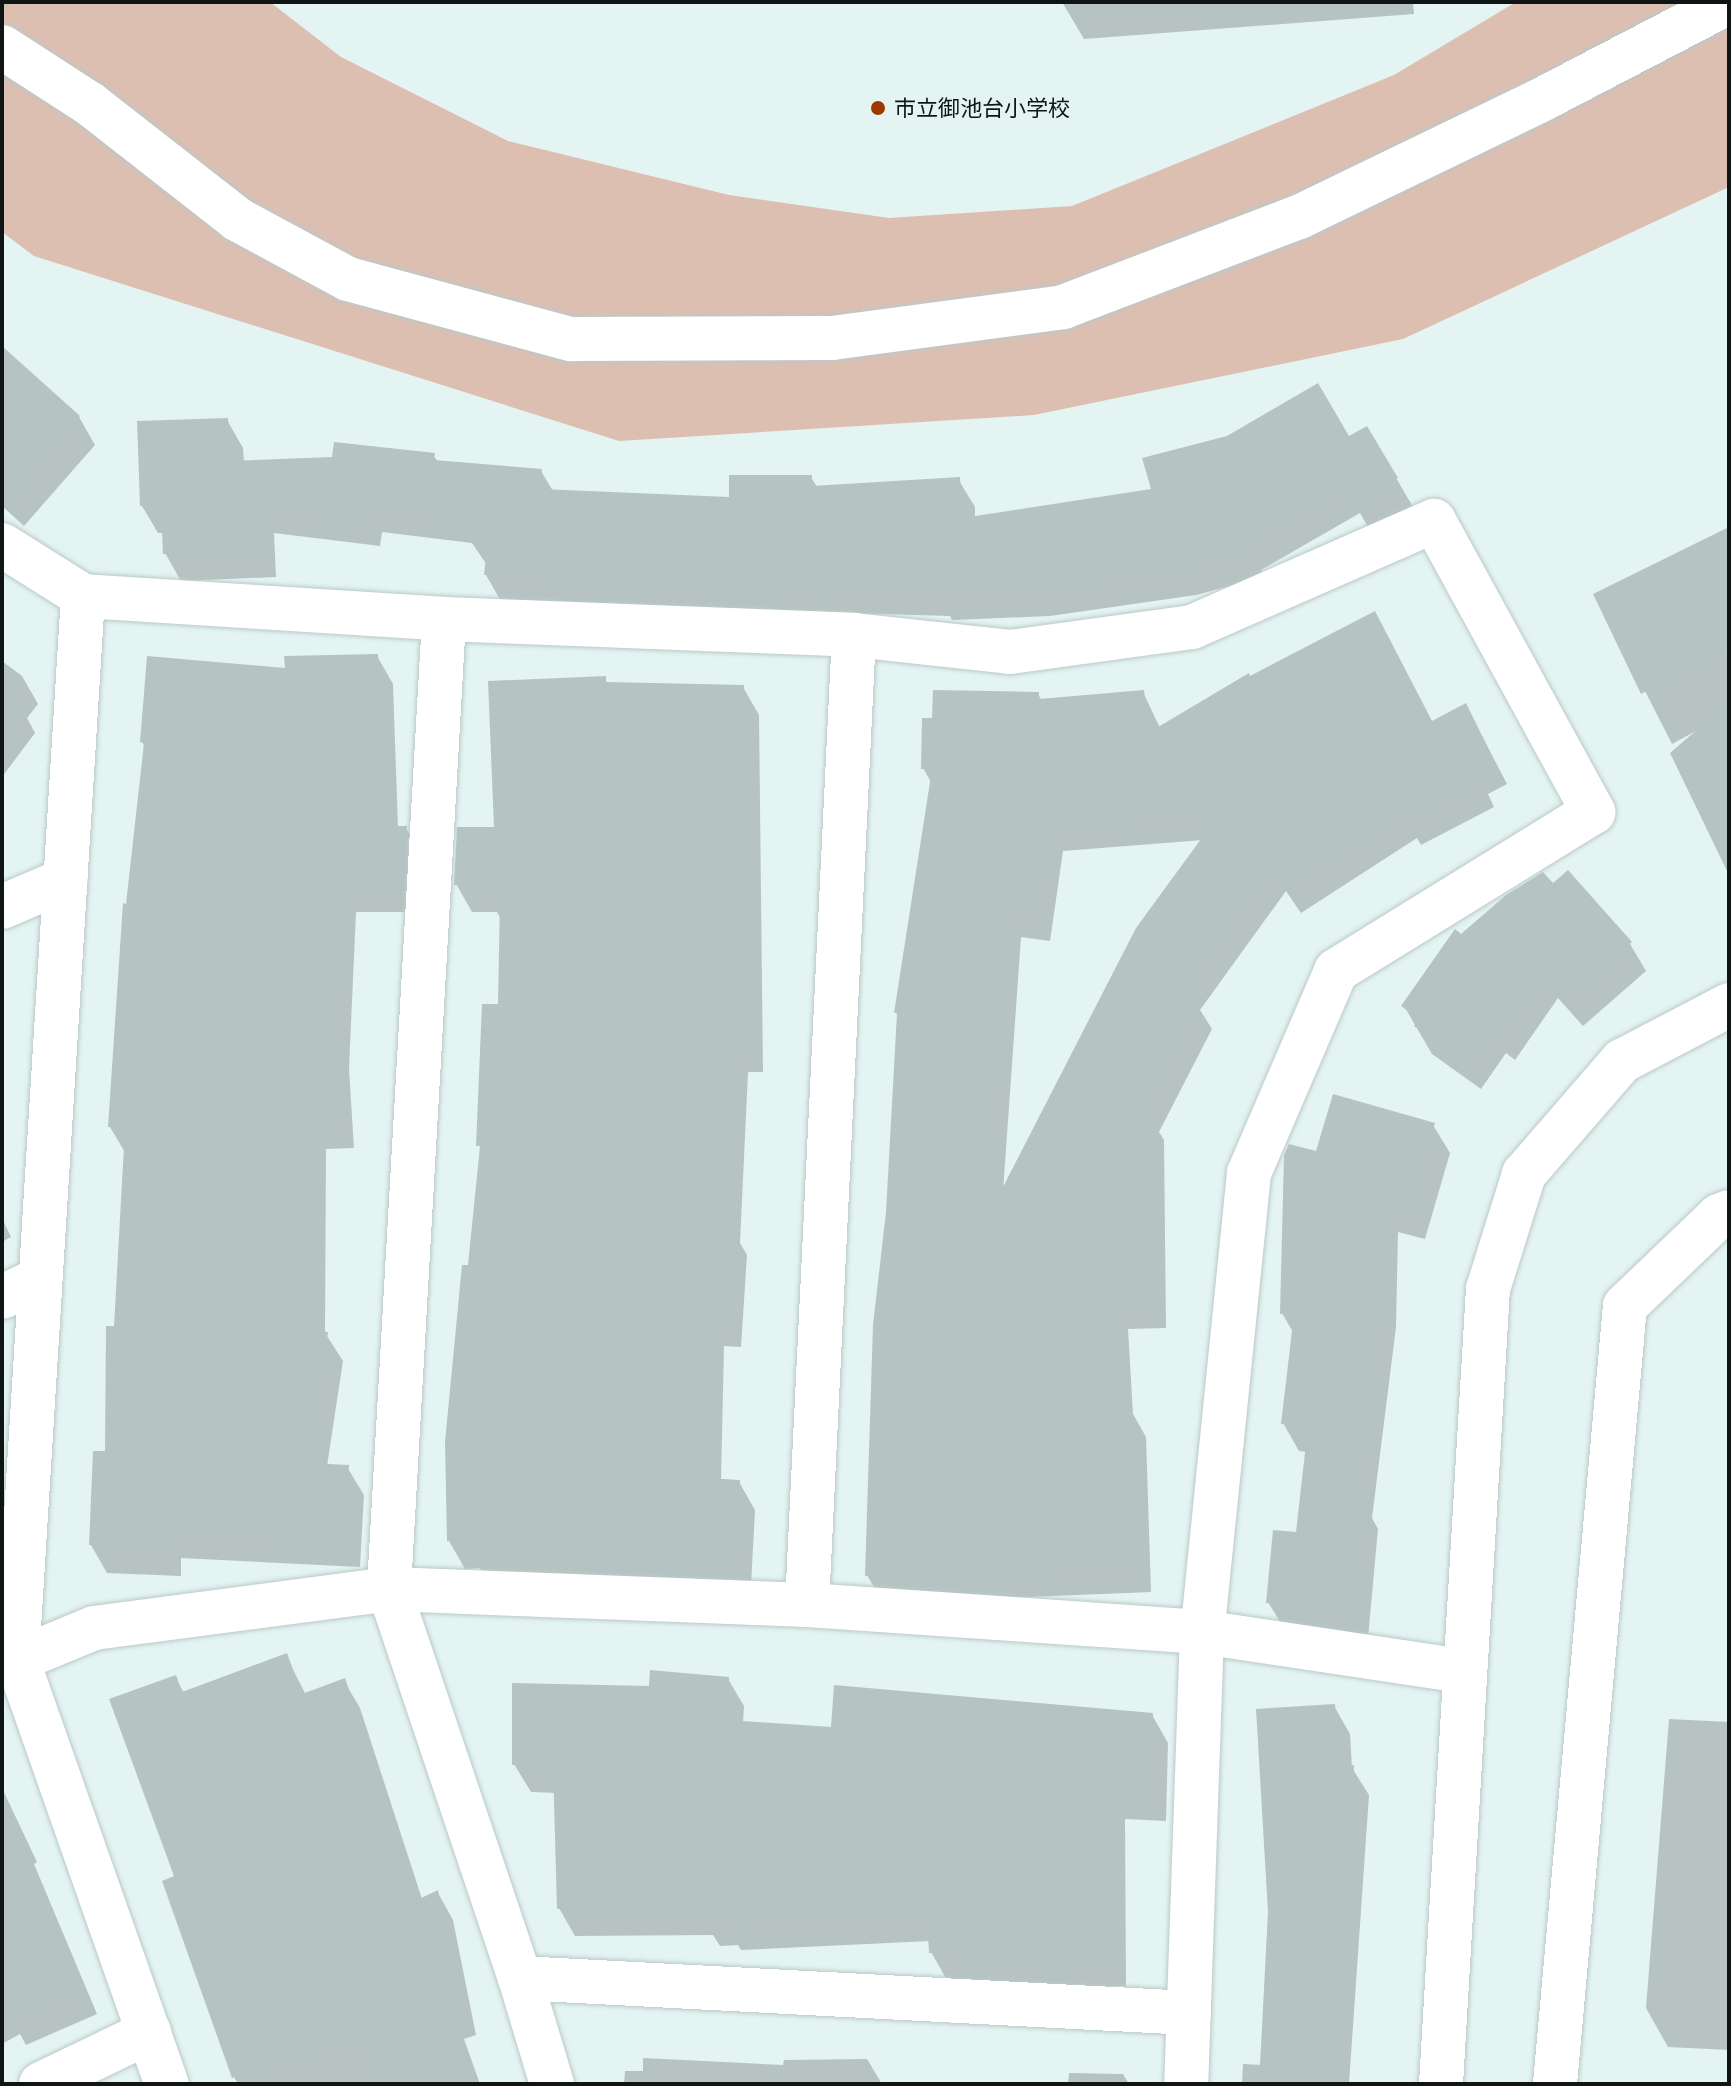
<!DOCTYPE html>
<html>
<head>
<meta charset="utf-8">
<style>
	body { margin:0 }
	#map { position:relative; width:1731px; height:2086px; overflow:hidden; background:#e4f4f3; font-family:Commissioner,"Noto Sans JP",sans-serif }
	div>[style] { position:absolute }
	.green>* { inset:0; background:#ddbfb2 }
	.shadow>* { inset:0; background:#0003 }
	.building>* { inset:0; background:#b5c4c3 }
	.roads { filter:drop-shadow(0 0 2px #bac9c8) drop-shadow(0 0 2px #bac9c8) }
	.minor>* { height:44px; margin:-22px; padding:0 22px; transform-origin:22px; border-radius:22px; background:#fff }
	.dots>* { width:22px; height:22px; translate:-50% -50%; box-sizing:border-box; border:4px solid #e4f4f3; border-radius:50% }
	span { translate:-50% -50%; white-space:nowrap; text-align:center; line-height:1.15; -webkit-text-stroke:6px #e4f4f3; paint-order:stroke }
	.poi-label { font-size:22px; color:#0f1414 }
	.left { translate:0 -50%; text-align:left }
	.frame { position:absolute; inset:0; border:4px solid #0f1414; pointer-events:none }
</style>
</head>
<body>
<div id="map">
	<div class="green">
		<div style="clip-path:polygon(2px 2px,270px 2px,341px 57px,508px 141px,729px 195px,889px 218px,1072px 206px,1394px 75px,1516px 2px,1729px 2px,1729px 187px,1403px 339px,1034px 415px,619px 441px,34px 256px,2px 232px)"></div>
	</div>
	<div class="shadow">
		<div style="clip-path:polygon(1062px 2px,1413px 2px,1414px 14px,1084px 39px)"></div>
		<div style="clip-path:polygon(2px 389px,79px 417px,95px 445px,24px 526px,2px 506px)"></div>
		<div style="clip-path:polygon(227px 420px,243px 448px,244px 462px,433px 455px,438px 462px,541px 471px,553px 491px,731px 499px,811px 477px,817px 487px,958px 479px,975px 507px,975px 518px,1153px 491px,1349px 439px,1367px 428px,1413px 507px,1371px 532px,1360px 513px,1261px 570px,1263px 577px,1196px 595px,1050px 616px,952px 620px,950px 616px,502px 603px,486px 575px,487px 565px,472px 543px,382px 532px,380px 546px,274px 533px,276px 577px,181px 581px,165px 553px,164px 533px,158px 533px,142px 506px)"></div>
		<div style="clip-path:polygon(1729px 548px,1729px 865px,1696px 731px,1672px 744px,1596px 595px)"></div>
		<div style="clip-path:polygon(377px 656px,393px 684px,398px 828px,406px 828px,422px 856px,419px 912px,356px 912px,349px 1069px,354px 1148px,326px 1149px,325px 1333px,343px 1361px,327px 1466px,347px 1467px,364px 1495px,360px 1567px,181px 1558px,181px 1576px,107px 1573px,91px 1545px,107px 1453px,116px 1328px,126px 1154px,110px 1127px,128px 906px,146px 748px,142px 742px,287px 670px)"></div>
		<div style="clip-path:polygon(2px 661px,22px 676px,38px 704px,27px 718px,35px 733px,2px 777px)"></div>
		<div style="clip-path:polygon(605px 679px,608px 684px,743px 687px,759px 715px,763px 1072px,748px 1072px,740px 1243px,747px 1255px,741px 1347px,724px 1346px,721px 1481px,739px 1482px,755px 1510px,750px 1605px,491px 1586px,480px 1568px,465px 1569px,449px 1541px,482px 1151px,479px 1145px,500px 1006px,502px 921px,497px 912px,472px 912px,456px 884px)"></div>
		<div style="clip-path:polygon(evenodd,1143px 692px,1160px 728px,1432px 723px,1481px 734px,1507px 784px,1488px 794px,1494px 807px,1421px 845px,1417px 838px,1301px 913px,1286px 891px,1200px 1010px,1212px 1029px,1159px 1132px,1164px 1140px,1166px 1328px,1128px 1329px,1133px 1414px,1146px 1437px,1151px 1592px,883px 1603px,867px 1575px,899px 1017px,896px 1012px,932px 784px,923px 768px,934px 720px,1038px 694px,1042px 701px,1143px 692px,1203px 840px,1003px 1192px,1021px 937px,1050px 941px,1063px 851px,1203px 840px)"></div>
		<div style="clip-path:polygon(1553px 886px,1630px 944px,1646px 971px,1583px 1026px,1558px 998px,1515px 1060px,1506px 1053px,1481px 1089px,1432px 1054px,1404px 1006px,1462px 936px)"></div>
		<div style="clip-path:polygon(1433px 1125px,1450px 1153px,1425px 1239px,1398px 1232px,1396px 1327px,1372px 1518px,1378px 1529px,1368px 1638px,1285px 1630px,1268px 1602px,1297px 1534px,1307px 1452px,1299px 1451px,1283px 1423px,1294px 1334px,1282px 1313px,1318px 1153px)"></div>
		<div style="clip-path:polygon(2px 1218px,11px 1237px,2px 1242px)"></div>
		<div style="clip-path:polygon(286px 1656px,306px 1695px,344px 1681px,360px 1708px,422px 1899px,438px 1893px,453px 1920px,476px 2035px,464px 2039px,480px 2084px,238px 2084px,234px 2077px,177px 1877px,175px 1677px,184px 1693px)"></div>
		<div style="clip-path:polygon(728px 1679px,744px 1706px,743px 1723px,833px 1729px,1152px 1715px,1168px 1743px,1166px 1821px,1125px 1819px,1126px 1986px,979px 1990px,973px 1979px,947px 1980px,931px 1952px,930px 1941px,741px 1950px,738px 1945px,720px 1946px,713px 1935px,575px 1936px,559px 1908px,556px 1793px,531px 1792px,514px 1764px,650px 1688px)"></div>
		<div style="clip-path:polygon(1334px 1706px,1350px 1734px,1352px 1768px,1369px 1795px,1349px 2084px,1242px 2084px,1243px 2064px,1262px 2065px)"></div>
		<div style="clip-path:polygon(1669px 1719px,1729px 1722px,1729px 2050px,1668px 2047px,1646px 2008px)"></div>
		<div style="clip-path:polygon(2px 1788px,37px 1862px,34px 1864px,97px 2014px,26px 2045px,20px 2034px,2px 2044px)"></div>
		<div style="clip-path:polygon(643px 2058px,783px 2065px,784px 2060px,867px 2059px,882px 2084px,624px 2084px,625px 2071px,643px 2071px)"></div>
		<div style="clip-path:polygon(1069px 2073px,1123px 2074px,1129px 2084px,1068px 2084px)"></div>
	</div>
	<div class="building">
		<div style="clip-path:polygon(2px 346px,80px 416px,2px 504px)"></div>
		<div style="clip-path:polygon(1318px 383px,1349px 436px,1367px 426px,1398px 478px,1353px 505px,1342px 487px,1247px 542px,1249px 549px,1179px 567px,1033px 589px,934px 592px,934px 588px,484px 575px,488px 539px,466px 537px,467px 517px,367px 505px,365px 519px,260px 506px,261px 549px,163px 554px,161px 506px,140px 506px,137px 421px,228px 418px,230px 461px,332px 457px,334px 442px,435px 453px,434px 460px,542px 469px,540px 489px,729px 497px,729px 475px,812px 475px,812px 486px,960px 477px,962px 518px,1151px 489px,1142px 458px,1227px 436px)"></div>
		<div style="clip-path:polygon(1729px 527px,1729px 648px,1641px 694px,1593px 594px)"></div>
		<div style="clip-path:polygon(evenodd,1375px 611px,1432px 721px,1466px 703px,1492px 756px,1473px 765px,1480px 779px,1404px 818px,1400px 812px,1283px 887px,1269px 865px,1179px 991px,1197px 1000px,1141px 1108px,1149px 1110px,1151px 1300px,1113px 1301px,1119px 1407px,1131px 1407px,1136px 1564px,967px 1573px,967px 1590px,899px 1586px,900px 1576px,865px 1576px,873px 1325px,886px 1212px,897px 1013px,894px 1013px,932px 769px,921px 769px,922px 718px,932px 718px,933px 690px,1039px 692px,1039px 699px,1144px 690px,1148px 733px,1249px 673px,1250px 676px,1375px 611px,1223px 809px,1136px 928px,983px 1226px,1006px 910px,1035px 914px,1048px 824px,1223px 809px)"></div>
		<div style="clip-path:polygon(378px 654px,384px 826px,407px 826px,404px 885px,341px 884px,334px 1040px,339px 1120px,311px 1122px,310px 1329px,328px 1332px,308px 1463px,349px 1465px,345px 1540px,166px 1531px,166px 1548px,89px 1545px,93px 1451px,105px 1451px,106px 1326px,114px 1326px,125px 1128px,108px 1127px,123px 903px,126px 904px,144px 743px,140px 742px,147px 656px,285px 668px,284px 656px)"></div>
		<div style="clip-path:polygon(606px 676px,606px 682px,744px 685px,748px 1045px,733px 1044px,725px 1225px,732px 1225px,726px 1320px,709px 1319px,706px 1478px,740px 1480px,735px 1577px,651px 1574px,652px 1566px,512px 1569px,512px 1558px,472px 1559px,472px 1540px,447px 1541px,445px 1442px,462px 1265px,468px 1265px,480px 1146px,476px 1146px,482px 1004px,498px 1004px,500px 897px,485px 896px,486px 885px,454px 885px,457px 827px,494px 827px,488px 681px)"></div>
		<div style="clip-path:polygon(1729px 702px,1729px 875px,1670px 753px)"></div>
		<div style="clip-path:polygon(1568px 870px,1632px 942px,1565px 1000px,1541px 972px,1499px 1033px,1489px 1027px,1464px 1062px,1414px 1026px,1419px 1019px,1401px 1006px,1455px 929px,1461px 934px,1506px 895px,1543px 872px,1553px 883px)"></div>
		<div style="clip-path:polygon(1333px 1094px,1435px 1123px,1409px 1212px,1383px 1205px,1381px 1298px,1356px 1498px,1363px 1499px,1352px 1611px,1266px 1603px,1273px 1530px,1296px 1532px,1308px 1426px,1281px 1424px,1294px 1314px,1280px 1314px,1284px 1155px,1289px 1144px,1316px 1151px)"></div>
		<div style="clip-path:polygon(287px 1653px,302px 1694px,345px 1678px,417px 1900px,438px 1890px,461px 2007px,450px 2011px,475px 2084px,381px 2084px,363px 2033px,232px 2078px,162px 1881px,174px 1876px,109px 1699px,176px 1675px,182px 1692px)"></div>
		<div style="clip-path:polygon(650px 1670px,729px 1677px,727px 1720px,831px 1727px,834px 1685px,1153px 1713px,1151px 1794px,1110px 1792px,1111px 1959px,961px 1962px,962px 1951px,929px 1953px,927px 1913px,723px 1922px,722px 1918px,702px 1919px,701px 1907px,557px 1909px,553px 1766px,512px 1765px,512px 1683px,649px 1686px)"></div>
		<div style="clip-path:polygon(1335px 1704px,1338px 1766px,1354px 1765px,1340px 2024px,1333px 2084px,1259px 2084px,1268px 1912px,1256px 1709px)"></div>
		<div style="clip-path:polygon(2px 1794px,83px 1986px,2px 2022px)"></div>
	</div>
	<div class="roads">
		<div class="minor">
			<div style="left:2px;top:47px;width:105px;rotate:32.9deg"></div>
			<div style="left:90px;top:104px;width:187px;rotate:38deg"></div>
			<div style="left:237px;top:219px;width:126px;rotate:28.4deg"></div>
			<div style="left:348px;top:279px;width:231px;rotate:15.1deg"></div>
			<div style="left:571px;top:339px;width:261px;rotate:-0.2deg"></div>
			<div style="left:832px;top:338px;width:233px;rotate:-7.6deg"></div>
			<div style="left:1063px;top:307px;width:253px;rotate:-20.9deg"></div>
			<div style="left:1299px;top:217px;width:269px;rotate:-25.8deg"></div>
			<div style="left:1541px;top:100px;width:212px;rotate:-27.5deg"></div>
			<div style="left:2px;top:545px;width:96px;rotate:32.2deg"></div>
			<div style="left:83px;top:596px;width:362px;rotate:3.6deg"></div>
			<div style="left:444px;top:619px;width:410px;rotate:2.2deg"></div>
			<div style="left:854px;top:635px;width:157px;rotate:6.2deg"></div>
			<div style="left:1010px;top:652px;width:184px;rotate:-7.8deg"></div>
			<div style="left:1192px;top:627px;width:264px;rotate:-23.7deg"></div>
			<div style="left:1434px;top:521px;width:332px;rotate:61.3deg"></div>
			<div style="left:1593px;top:812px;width:302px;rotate:148.3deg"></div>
			<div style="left:1336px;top:971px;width:220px;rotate:113.3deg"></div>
			<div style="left:1249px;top:1173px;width:461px;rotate:95.8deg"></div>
			<div style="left:1202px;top:1632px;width:452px;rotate:92deg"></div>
			<div style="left:83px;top:596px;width:1065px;rotate:93.55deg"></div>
			<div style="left:17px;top:1659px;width:451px;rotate:70.6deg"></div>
			<div style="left:444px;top:619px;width:972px;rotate:93.25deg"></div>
			<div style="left:389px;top:1589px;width:410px;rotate:71.4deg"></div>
			<div style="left:520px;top:1978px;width:111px;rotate:73.2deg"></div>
			<div style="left:2px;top:907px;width:69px;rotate:-23.2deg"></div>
			<div style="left:2px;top:1297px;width:42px;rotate:-25.3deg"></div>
			<div style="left:807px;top:1605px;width:971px;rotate:-87.23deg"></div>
			<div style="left:2px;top:1666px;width:100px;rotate:-22.4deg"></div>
			<div style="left:94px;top:1628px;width:298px;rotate:-7.5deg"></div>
			<div style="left:389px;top:1589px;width:418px;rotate:2.2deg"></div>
			<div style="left:807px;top:1605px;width:396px;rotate:3.9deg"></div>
			<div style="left:1202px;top:1632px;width:265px;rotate:8.5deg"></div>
			<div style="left:520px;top:1978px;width:670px;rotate:2.99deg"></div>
			<div style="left:41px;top:2084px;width:120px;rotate:-25.7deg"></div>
			<div style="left:1441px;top:2084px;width:796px;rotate:-86.62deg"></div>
			<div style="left:1488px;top:1289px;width:121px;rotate:-72.6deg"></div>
			<div style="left:1524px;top:1174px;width:150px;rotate:-49.1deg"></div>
			<div style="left:1622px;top:1061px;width:121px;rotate:-27.6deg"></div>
			<div style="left:1555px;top:2084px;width:781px;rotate:-84.86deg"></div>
			<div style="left:1625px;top:1306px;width:130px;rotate:-43.8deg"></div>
			<div style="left:1719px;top:1216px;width:11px;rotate:-22deg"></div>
		</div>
	</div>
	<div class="dots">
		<div style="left:878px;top:108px;background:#9c3800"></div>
	</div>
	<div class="poi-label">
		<span class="left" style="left:894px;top:108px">市立御池台小学校</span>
	</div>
	<div class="frame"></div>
</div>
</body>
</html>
